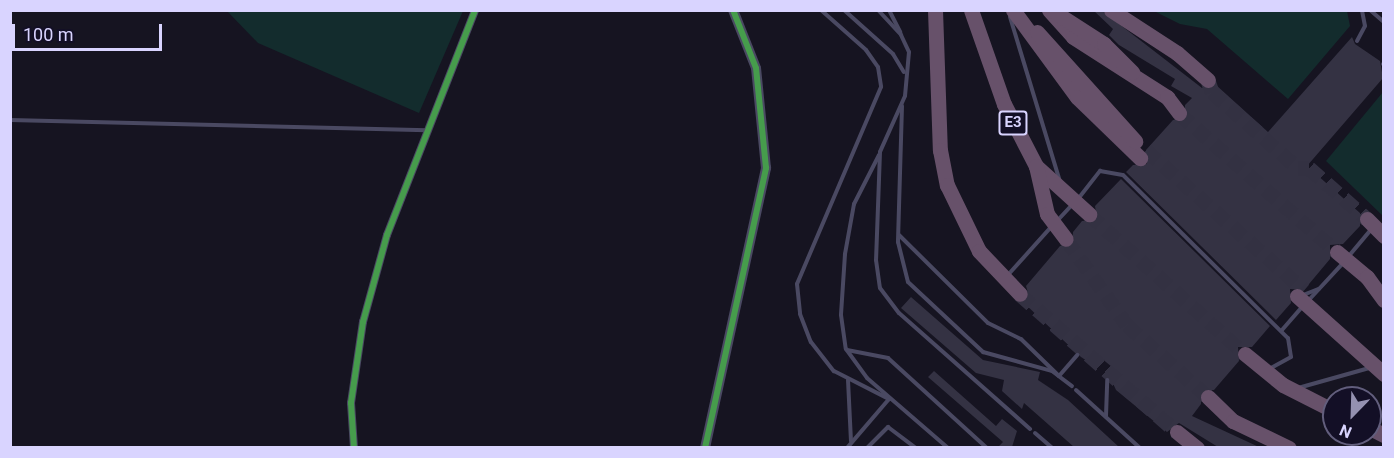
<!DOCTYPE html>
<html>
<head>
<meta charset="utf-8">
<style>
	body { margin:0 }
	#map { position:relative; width:1394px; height:458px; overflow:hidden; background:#161421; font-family:Roboto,sans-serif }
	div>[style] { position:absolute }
	.green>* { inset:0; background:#132c2d }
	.building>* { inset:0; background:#343243 }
	.motorway-tunnel>* { height:15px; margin-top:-7.5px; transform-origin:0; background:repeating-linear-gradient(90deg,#333142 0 15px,transparent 0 23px) }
	.service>* { height:4px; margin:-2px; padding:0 2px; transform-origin:2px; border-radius:2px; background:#4a4962 }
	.minor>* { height:8px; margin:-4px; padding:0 4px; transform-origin:4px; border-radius:4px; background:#4a4962 }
	.tertiary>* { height:10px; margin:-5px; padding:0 5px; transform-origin:5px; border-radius:5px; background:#4a4962 }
	.motorway>* { height:15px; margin:-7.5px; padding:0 7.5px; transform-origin:7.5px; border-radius:7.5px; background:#67516a }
	.cycleway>* { height:6px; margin:-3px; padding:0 3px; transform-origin:3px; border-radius:3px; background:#469c4c }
	span { translate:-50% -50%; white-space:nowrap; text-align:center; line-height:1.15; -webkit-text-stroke:5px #130f26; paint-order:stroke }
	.shield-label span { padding:2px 4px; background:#130f26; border:2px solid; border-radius:4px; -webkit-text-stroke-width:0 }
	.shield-label { font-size:15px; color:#d9d4ff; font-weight:700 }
	.frame { position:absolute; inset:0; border:12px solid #d9d4ff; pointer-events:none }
	.north { position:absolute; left:1322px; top:386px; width:60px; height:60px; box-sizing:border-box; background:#130f26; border:2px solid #625e7d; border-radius:50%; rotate:203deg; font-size:16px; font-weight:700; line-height:24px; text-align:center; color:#d9d4ff }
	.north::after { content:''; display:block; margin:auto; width:21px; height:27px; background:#9591b1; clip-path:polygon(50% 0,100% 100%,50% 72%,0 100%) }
	.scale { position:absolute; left:12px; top:24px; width:150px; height:27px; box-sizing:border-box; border:3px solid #d9d4ff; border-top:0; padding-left:8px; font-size:18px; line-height:21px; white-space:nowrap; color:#d9d4ff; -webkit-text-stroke:4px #130f26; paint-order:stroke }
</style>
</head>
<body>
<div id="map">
	<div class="green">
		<div style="clip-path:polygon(227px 11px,463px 11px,419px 113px,258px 43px)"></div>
		<div style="clip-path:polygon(1154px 11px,1347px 11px,1350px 26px,1288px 99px,1207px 29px,1180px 24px)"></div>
		<div style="clip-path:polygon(1383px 92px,1383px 216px,1326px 161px)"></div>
	</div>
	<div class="building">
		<div style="clip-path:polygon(1093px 10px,1101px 10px,1202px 88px,1216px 85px,1268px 132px,1352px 37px,1355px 44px,1380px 61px,1383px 78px,1307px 166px,1360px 213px,1360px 226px,1343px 244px,1330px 245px,1330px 259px,1304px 290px,1290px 289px,1291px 303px,1276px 320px,1126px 172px,1133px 165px,1147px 164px,1146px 150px,1173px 120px,1185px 120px,1185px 105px,1192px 98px,1171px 86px,1175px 79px,1119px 45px,1109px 35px,1113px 29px)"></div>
		<div style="clip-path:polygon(1121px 179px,1270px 326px,1252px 347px,1238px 347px,1239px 361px,1214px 390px,1201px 391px,1201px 404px,1192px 416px,1259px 447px,1218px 447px,1179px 423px,1167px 432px,1116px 390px,1110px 377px,1104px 376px,1112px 367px,1095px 353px,1087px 361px,1081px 357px,1024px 303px,1029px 296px,1026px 286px,1060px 246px,1072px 246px,1073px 232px,1082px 221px,1097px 220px,1095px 206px)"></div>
		<div style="clip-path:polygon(911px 297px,983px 360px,1040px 372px,1038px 380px,1068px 400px,1119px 447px,1074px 447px,1024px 403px,1022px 409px,1002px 391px,1004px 380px,976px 373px,901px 308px)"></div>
		<div style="clip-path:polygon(934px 371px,996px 426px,1002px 419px,1017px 431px,1012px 447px,998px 447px,1003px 442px,928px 377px)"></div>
	</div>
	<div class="motorway-tunnel">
		<div style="left:1208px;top:80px;width:13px;rotate:72deg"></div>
		<div style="left:1212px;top:92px;width:115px;rotate:41.5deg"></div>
		<div style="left:1298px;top:168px;width:11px"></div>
		<div style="left:1309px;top:168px;width:77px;rotate:41.3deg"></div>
		<div style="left:1179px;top:113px;width:210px;rotate:41.3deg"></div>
		<div style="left:1146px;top:150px;width:211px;rotate:41.5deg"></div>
		<div style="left:1089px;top:214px;width:210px;rotate:41.9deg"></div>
		<div style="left:1066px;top:239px;width:105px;rotate:54.7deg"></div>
		<div style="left:1127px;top:325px;width:108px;rotate:41.6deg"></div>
		<div style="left:1020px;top:294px;width:209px;rotate:41.3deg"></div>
	</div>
	<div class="service">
		<div style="left:821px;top:10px;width:60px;rotate:41.6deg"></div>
		<div style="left:866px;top:50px;width:21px;rotate:55deg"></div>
		<div style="left:878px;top:67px;width:20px;rotate:81deg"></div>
		<div style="left:881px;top:87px;width:214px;rotate:113.1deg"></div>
		<div style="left:797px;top:284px;width:30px;rotate:84deg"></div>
		<div style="left:800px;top:314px;width:30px;rotate:69deg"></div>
		<div style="left:811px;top:342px;width:37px;rotate:52deg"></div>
		<div style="left:834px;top:371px;width:62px;rotate:27deg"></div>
		<div style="left:889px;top:399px;width:65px;rotate:130.6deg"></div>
		<div style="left:844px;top:10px;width:66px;rotate:41.9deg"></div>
		<div style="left:893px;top:54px;width:21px;rotate:59deg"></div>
		<div style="left:878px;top:10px;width:34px;rotate:47deg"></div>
		<div style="left:901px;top:35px;width:19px;rotate:65deg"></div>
		<div style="left:909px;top:52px;width:44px;rotate:95.2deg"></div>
		<div style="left:905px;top:96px;width:61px;rotate:114.1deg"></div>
		<div style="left:880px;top:152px;width:108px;rotate:92.1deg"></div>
		<div style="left:876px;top:260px;width:28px;rotate:82deg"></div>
		<div style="left:880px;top:288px;width:31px;rotate:53deg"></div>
		<div style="left:899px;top:313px;width:175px;rotate:41.5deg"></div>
		<div style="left:889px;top:10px;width:25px;rotate:63deg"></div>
		<div style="left:1370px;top:10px;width:18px;rotate:41deg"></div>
		<div style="left:1010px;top:17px;width:172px;rotate:73.1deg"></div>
		<div style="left:1357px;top:41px;width:17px;rotate:-62deg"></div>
		<div style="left:1365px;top:26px;width:16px;rotate:-101deg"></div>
		<div style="left:1383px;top:64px;width:1px;rotate:-45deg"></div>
		<div style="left:902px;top:106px;width:136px;rotate:91.7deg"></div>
		<div style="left:898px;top:242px;width:41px;rotate:76deg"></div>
		<div style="left:908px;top:282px;width:103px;rotate:43deg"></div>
		<div style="left:983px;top:352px;width:72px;rotate:15.4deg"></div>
		<div style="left:1052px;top:371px;width:25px;rotate:37deg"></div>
		<div style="left:10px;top:120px;width:417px;rotate:1.4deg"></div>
		<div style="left:879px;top:155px;width:55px;rotate:117deg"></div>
		<div style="left:854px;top:204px;width:51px;rotate:100.2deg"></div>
		<div style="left:845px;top:254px;width:61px;rotate:93.8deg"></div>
		<div style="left:841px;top:315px;width:34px;rotate:82deg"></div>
		<div style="left:846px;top:349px;width:36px;rotate:54deg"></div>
		<div style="left:867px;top:378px;width:107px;rotate:40.8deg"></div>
		<div style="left:1078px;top:199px;width:36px;rotate:-52deg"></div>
		<div style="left:1100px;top:171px;width:23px;rotate:10deg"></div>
		<div style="left:1123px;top:175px;width:232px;rotate:44.7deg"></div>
		<div style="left:1288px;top:338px;width:19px;rotate:81deg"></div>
		<div style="left:1291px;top:357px;width:25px;rotate:151deg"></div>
		<div style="left:1057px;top:221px;width:23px;rotate:-47deg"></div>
		<div style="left:899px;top:235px;width:125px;rotate:44.7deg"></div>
		<div style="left:988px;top:323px;width:37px;rotate:26deg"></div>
		<div style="left:1021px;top:339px;width:53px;rotate:44.2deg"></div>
		<div style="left:1059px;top:376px;width:28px;rotate:-49deg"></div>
		<div style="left:1348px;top:257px;width:38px;rotate:-50deg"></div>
		<div style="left:1007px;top:276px;width:67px;rotate:-48deg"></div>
		<div style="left:1303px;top:295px;width:17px;rotate:-21deg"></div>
		<div style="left:1307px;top:302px;width:53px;rotate:-47.3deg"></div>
		<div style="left:1282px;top:330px;width:30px;rotate:-49deg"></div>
		<div style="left:847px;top:350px;width:42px;rotate:11deg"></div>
		<div style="left:888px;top:358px;width:134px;rotate:42.3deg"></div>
		<div style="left:848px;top:380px;width:61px;rotate:87.2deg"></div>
		<div style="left:1298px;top:388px;width:74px;rotate:-15.7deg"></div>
		<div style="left:1076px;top:390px;width:86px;rotate:42.2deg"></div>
		<div style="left:1106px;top:416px;width:36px;rotate:-88deg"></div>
		<div style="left:1035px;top:433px;width:23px;rotate:41deg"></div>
		<div style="left:867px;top:448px;width:30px;rotate:-45deg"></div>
		<div style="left:888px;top:427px;width:35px;rotate:37deg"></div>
	</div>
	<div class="minor">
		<div style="left:354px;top:448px;width:45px;rotate:-93.8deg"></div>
		<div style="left:351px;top:403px;width:82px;rotate:-81.6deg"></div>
		<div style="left:363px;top:322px;width:90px;rotate:-74.6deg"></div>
		<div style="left:387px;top:235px;width:242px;rotate:-68.6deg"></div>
	</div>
	<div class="tertiary">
		<div style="left:705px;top:448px;width:287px;rotate:-77.7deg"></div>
		<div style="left:766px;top:168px;width:100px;rotate:-95.7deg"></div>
		<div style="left:756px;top:68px;width:62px;rotate:-111.6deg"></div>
	</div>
	<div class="motorway">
		<div style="left:935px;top:10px;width:140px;rotate:88deg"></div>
		<div style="left:940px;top:150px;width:36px;rotate:79deg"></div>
		<div style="left:947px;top:185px;width:73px;rotate:64.1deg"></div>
		<div style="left:979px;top:251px;width:59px;rotate:46.4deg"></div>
		<div style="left:971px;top:10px;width:100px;rotate:70.7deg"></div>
		<div style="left:1004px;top:104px;width:70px;rotate:62.7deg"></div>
		<div style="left:1036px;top:166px;width:72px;rotate:42.2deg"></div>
		<div style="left:1013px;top:10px;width:108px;rotate:53.7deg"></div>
		<div style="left:1077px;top:97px;width:88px;rotate:44.1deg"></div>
		<div style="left:1049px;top:10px;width:36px;rotate:48deg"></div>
		<div style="left:1073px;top:37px;width:112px;rotate:32.6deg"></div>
		<div style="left:1167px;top:97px;width:20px;rotate:53deg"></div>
		<div style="left:1111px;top:10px;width:79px;rotate:33.1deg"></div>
		<div style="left:1177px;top:53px;width:41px;rotate:41.1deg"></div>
		<div style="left:1053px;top:11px;width:61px;rotate:32.9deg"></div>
		<div style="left:1104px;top:44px;width:40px;rotate:45deg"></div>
		<div style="left:1037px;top:32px;width:147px;rotate:48deg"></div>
		<div style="left:1036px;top:166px;width:49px;rotate:77.1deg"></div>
		<div style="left:1047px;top:214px;width:31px;rotate:53deg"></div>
		<div style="left:1367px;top:219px;width:24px;rotate:45deg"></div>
		<div style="left:1337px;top:252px;width:39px;rotate:40deg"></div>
		<div style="left:1367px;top:277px;width:29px;rotate:54deg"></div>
		<div style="left:1297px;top:296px;width:117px;rotate:41.9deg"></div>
		<div style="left:1245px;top:354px;width:49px;rotate:39.2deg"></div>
		<div style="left:1283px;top:385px;width:57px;rotate:27deg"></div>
		<div style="left:1208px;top:397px;width:35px;rotate:44deg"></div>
		<div style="left:1233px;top:421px;width:62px;rotate:25.7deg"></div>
		<div style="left:1370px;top:428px;width:16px;rotate:27deg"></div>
		<div style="left:1177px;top:432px;width:26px;rotate:39deg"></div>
	</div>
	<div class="cycleway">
		<div style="left:354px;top:448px;width:45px;rotate:-93.8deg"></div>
		<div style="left:351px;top:403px;width:82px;rotate:-81.6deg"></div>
		<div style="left:363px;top:322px;width:90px;rotate:-74.6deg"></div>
		<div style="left:387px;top:235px;width:242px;rotate:-68.6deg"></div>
		<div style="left:705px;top:448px;width:287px;rotate:-77.7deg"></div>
		<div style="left:766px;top:168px;width:100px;rotate:-95.7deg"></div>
		<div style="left:756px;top:68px;width:62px;rotate:-111.6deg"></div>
	</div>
	<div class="shield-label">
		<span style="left:1013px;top:123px">E3</span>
	</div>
	<div class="frame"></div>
	<div class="north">N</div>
	<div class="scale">100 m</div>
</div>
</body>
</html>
